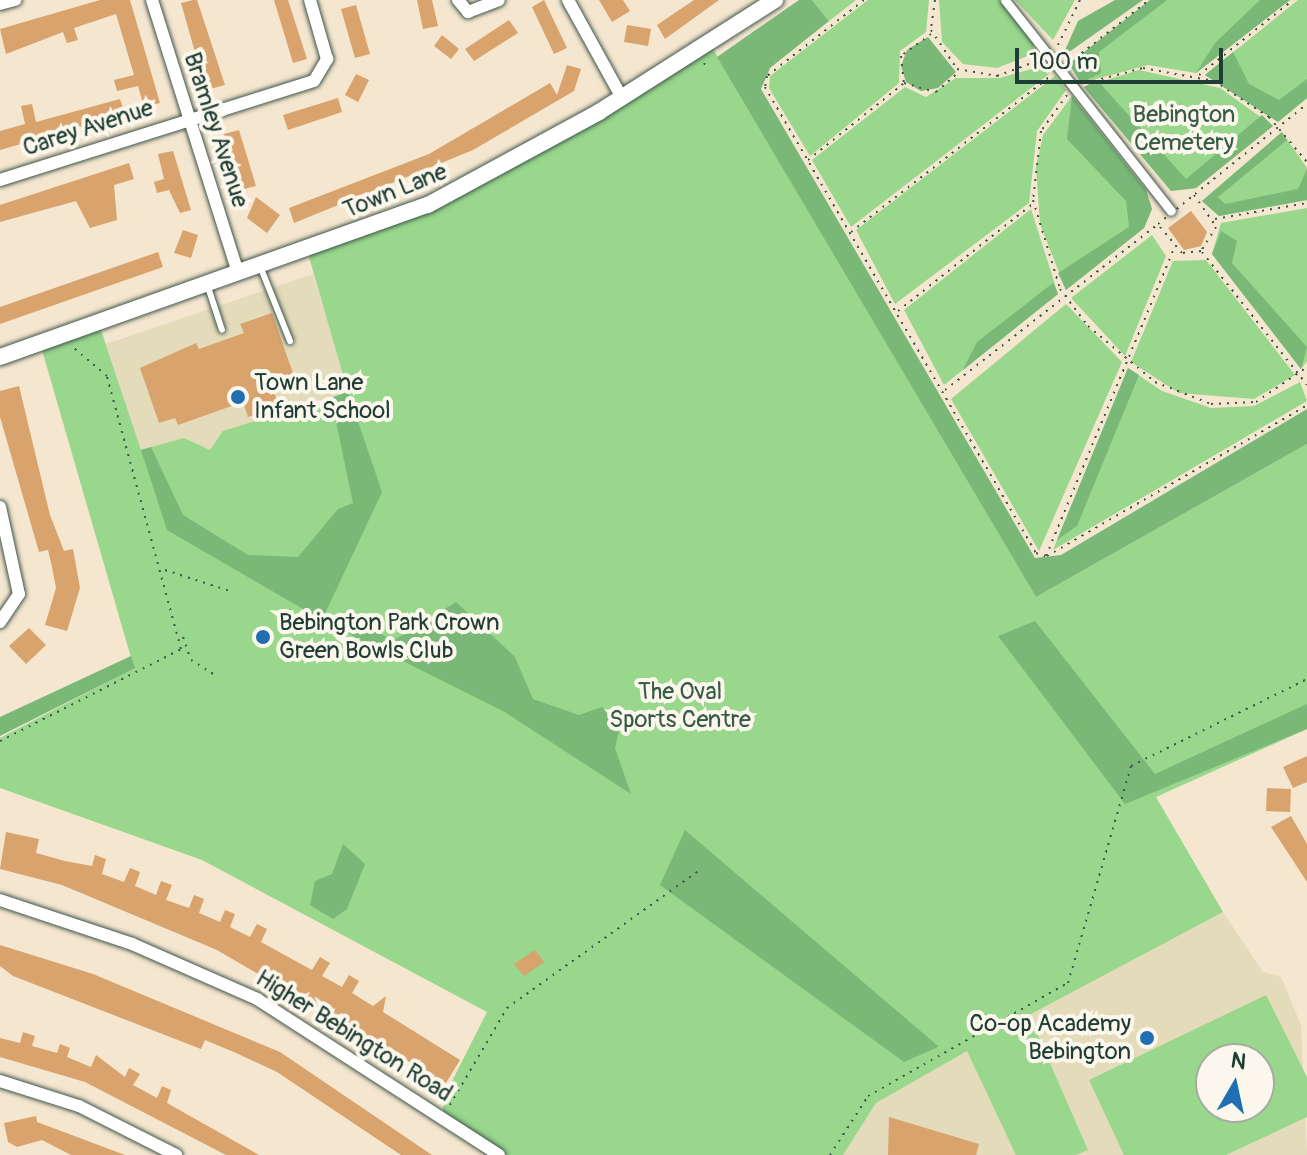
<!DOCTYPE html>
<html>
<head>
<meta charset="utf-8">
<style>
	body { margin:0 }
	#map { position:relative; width:1307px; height:1155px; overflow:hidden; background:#f5e6cf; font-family:Pangolin,sans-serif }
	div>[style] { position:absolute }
	.built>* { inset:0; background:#e4dbba }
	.green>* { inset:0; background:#98d78c }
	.forest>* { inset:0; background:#7ab878 }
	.building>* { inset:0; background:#d8a36c }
	.path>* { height:2px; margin-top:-1px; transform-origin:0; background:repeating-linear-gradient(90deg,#3f564b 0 2px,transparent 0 8px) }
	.roads { filter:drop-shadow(0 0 2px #3f564b) drop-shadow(0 0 2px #3f564b) }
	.service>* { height:6px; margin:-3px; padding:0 3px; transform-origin:3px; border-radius:3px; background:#fff }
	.pedestrian>* { height:9px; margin:-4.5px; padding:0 4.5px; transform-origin:4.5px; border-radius:4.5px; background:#fff }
	.minor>* { height:12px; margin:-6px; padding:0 6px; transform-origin:6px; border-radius:6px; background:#fff }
	.secondary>* { height:16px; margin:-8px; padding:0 8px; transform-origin:8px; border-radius:8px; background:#fff }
	.dots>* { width:22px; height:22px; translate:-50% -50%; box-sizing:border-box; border:4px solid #fbf7ec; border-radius:50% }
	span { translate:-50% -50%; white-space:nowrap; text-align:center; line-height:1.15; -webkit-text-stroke:8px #fbf7ec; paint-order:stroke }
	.park-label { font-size:24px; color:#375c46 }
	.street-label { font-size:24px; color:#1f3d34 }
	.poi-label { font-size:24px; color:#1f3d34 }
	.left { translate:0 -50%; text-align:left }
	.right { translate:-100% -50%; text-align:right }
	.north { position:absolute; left:1195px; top:1043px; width:80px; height:80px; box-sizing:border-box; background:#fbf7ec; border:2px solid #a3ada2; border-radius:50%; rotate:9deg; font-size:22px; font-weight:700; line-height:32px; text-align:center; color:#1f3d34 }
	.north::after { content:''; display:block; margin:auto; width:28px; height:36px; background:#1f6fb2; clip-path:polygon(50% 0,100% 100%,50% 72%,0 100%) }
	.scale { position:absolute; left:1015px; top:48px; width:208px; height:36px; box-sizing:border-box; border:4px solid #1f3d34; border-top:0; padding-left:10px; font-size:24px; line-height:28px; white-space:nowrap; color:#1f3d34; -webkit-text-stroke:6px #fbf7ec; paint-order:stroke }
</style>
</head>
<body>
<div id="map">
	<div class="built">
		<div style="clip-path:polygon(313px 274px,382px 492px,322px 620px,167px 530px,106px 344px)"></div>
		<div style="clip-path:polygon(evenodd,1223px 912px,1263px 972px,1281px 977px,1301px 1025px,1307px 1155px,843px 1155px,876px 1103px,1107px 969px,1223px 912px,1211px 1059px,1259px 1059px,1259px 1107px,1211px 1107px,1211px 1059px)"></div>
	</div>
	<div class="green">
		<div style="clip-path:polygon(812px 0,856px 0,829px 21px)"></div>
		<div style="clip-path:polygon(868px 0,929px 0,926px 32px,900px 51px,899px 83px,810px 156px,769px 88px,770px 76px)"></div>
		<div style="clip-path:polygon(939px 0,1000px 0,1034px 42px,1033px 54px,997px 68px,963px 64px,942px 42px)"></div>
		<div style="clip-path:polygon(1015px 0,1075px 0,1053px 40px)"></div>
		<div style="clip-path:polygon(1150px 0,1290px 0,1196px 73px,1148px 65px,1081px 83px,1069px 64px)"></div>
		<div style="clip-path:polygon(1298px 0,1307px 0,1307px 98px,1278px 122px,1205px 75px)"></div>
		<div style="clip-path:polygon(710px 44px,1036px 597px,1307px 444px,1307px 729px,1156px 797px,1223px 912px,1029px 1015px,1088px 1150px,1076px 1155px,1016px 1155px,967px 1051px,876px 1103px,843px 1155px,499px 1155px,443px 1116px,443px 1099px,487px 1012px,202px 860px,0 788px,0 738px,134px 668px,40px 343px,98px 321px,141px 450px,184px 438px,210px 450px,223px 431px,348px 392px,307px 250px,428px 205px)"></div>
		<div style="clip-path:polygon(1045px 65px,1049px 74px,851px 227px,812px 160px,905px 87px,926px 97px,956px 78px,1000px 78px)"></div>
		<div style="clip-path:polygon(1139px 70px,1220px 88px,1273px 126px,1196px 188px,1171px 191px,1084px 87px)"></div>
		<div style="clip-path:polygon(1055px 76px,1066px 90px,1037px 131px,1029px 203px,895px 304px,856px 230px)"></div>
		<div style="clip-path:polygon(1072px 96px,1146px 190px,1152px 209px,1144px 228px,1066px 290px,1040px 224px,1036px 167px,1043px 135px)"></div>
		<div style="clip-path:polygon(1282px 132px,1307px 168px,1307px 200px,1219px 216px,1202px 201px)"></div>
		<div style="clip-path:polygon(1307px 208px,1307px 361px,1301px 369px,1212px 254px,1221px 223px)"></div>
		<div style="clip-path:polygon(1031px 209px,1058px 294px,944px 385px,904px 310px)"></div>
		<div style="clip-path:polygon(1152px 235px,1166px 256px,1125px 356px,1071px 298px)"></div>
		<div style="clip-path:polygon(1206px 260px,1295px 375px,1254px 399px,1179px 393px,1131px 362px,1173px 261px)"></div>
		<div style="clip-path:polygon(1066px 304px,1122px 362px,1039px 551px,951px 399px)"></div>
		<div style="clip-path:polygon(1128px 368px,1162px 391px,1211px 408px,1254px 406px,1300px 382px,1307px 401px,1053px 550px)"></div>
		<div style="clip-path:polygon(evenodd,1266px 995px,1307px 1077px,1307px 1117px,1226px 1155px,1124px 1155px,1089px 1080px,1266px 995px,1211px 1059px,1259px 1059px,1259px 1107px,1211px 1107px,1211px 1059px)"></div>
	</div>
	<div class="forest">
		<div style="clip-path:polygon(799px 0,812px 0,829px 21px,770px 68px,761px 89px,1035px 558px,1061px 555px,1307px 409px,1307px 444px,1036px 597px,717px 57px)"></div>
		<div style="clip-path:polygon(1115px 0,1143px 0,1062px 57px,1078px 21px)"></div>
		<div style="clip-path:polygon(1150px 0,1167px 0,1099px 52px,1101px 73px,1081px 83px,1069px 64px)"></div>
		<div style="clip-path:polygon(1260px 0,1290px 0,1196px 73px,1215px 43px)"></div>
		<div style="clip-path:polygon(928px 37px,956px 72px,938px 88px,921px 91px,906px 82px,901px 66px,907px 50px)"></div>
		<div style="clip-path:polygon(1233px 52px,1249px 84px,1279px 100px,1307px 79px,1307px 98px,1278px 122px,1205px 75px)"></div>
		<div style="clip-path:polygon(1097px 80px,1186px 179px,1262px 115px,1273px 126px,1196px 188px,1171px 191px,1084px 87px)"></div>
		<div style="clip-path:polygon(1072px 96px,1146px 190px,1152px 209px,1144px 228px,1066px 290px,1058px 273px,1129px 227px,1126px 201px,1067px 139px)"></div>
		<div style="clip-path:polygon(1282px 132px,1287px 140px,1218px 197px,1225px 204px,1298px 189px,1307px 169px,1307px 200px,1219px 216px,1202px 201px)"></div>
		<div style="clip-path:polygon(1221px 231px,1237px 241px,1232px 263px,1307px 347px,1301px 369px,1212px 254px)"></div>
		<div style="clip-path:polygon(1053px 283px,1058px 294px,963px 370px,977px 342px)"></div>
		<div style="clip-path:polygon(1128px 368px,1139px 375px,1077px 526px,1057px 540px)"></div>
		<div style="clip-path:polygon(348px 392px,382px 492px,322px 620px,167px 530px,141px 450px,151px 447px,183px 515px,248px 555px,298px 557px,338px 509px,353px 503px,331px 398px)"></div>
		<div style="clip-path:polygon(456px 602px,515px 657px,533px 699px,579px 715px,602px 707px,620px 727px,615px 748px,631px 794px,503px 711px,341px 630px,354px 622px,394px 640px)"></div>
		<div style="clip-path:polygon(1035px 621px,1155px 774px,1307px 704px,1307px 729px,1125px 804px,998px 636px)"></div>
		<div style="clip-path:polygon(131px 656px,135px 668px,0 736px,0 717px)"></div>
		<div style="clip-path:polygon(685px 830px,938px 1046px,938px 1047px,904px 1062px,660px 885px)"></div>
		<div style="clip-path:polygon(343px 844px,365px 864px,347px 909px,333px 919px,310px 905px,315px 881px,332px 874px)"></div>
	</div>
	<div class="building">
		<div style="clip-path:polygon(100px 0,130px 0,160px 103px,144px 107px,138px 86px,117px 91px,114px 80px,134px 75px,116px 14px,74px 28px,78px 40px,67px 43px,63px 32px,6px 54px,0 29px)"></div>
		<div style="clip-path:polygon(193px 0,197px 0,225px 85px,210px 89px,197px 59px,181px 3px)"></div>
		<div style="clip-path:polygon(274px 0,288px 0,307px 59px,293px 63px)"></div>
		<div style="clip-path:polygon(417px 0,432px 0,438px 26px,423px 29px)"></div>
		<div style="clip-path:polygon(544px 0,567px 48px,554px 54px,532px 7px)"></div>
		<div style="clip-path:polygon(599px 0,623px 0,630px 11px,612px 22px)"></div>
		<div style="clip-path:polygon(694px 0,719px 0,665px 39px,657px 25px)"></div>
		<div style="clip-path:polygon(356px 5px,370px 54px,355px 58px,341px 9px)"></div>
		<div style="clip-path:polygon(509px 20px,518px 33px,474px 61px,465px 49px)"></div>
		<div style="clip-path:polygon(627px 25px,651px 29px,648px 46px,624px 42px)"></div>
		<div style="clip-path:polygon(442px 35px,459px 49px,451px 59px,434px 46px)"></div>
		<div style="clip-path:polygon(567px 65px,581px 69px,574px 91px,473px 150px,294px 223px,289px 208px,429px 154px,550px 83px,557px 95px)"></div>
		<div style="clip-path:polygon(356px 74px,369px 80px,358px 102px,345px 95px)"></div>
		<div style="clip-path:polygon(338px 98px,342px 112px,288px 130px,283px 115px)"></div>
		<div style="clip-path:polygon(120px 99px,125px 114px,0 150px,0 131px,25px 124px,21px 106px,32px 104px,36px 122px)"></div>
		<div style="clip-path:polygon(239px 130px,256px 186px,240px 190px,224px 134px)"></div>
		<div style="clip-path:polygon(173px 151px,191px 210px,180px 213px,169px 190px,157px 193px,154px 182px,164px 179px,158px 154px)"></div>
		<div style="clip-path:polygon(129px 163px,134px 179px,114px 185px,117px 220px,90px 228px,76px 201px,0 222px,0 205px)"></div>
		<div style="clip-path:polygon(256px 197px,280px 215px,267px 233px,247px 218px)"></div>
		<div style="clip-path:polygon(1191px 211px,1207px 232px,1201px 246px,1184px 250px,1168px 228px)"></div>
		<div style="clip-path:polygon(183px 230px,198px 235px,191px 258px,174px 253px)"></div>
		<div style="clip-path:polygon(158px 252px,163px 267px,0 324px,0 307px)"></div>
		<div style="clip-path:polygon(272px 313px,295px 379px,272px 387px,279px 406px,248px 417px,243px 402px,178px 425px,175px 418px,159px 423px,140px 368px,196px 343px,199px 349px,244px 333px,240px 324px)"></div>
		<div style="clip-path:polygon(19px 386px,50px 515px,64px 551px,73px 549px,80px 588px,67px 631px,45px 625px,56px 588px,52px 567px,48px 550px,39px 552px,0 417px,0 391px)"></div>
		<div style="clip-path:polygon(29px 628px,46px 645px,26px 664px,9px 646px)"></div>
		<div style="clip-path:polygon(1307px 756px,1307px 782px,1293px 788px,1283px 767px)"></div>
		<div style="clip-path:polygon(1267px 788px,1291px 789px,1290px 812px,1266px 811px)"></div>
		<div style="clip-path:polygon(1291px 816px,1307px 844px,1307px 882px,1271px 827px)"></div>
		<div style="clip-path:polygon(6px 832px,39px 839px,36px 853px,65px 861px,92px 866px,95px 855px,106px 859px,102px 874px,124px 882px,130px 868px,140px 872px,135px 886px,156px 895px,161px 881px,172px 885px,166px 900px,189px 908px,194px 895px,204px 899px,199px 913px,220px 922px,225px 910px,235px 914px,230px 927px,250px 937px,257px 924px,267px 929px,261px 942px,312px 970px,320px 957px,330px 963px,322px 976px,342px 987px,349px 975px,359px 981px,352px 993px,373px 1006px,386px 996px,383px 1012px,460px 1060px,446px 1083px,217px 950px,62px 885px,0 869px)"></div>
		<div style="clip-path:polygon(0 945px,93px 974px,280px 1052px,432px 1155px,401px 1155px,277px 1072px,236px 1053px,205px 1040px,201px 1049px,13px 976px,0 966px)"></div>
		<div style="clip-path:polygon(535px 950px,544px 962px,524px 976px,514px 964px)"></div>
		<div style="clip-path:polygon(23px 1032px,35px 1036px,32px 1046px,57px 1053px,60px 1044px,70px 1048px,67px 1057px,91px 1067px,96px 1055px,125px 1077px,129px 1068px,140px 1074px,133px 1085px,157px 1098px,162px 1086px,171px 1090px,167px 1103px,259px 1155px,226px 1155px,85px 1082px,0 1057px,0 1038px,20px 1043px)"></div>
		<div style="clip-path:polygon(36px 1116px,37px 1122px,125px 1155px,71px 1155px,42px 1140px,17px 1147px,8px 1142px,4px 1123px)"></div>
		<div style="clip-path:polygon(889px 1117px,979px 1144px,976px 1155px,888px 1155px)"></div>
	</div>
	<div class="path">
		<div style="left:864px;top:0;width:123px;rotate:141.9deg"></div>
		<div style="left:767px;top:76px;width:11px;rotate:100deg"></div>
		<div style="left:765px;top:87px;width:539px;rotate:59.82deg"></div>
		<div style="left:1036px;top:553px;width:10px;rotate:17deg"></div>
		<div style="left:1046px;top:556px;width:333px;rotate:-67.4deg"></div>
		<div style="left:935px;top:0;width:30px;rotate:98deg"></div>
		<div style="left:931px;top:30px;width:47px;rotate:56.3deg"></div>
		<div style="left:957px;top:69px;width:41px;rotate:9.9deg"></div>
		<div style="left:997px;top:76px;width:43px;rotate:-20.6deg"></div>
		<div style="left:931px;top:34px;width:37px;rotate:144deg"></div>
		<div style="left:901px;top:56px;width:27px;rotate:84deg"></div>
		<div style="left:904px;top:83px;width:33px;rotate:16deg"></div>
		<div style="left:936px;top:92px;width:30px;rotate:-41deg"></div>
		<div style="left:1058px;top:45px;width:50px;rotate:-63.9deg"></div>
		<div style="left:704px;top:63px;width:8px;rotate:60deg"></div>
		<div style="left:1069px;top:63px;width:102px;rotate:-38.2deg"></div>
		<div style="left:1199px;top:75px;width:120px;rotate:-38.6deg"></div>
		<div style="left:1086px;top:83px;width:59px;rotate:-14.7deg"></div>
		<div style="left:1143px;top:68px;width:72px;rotate:10.4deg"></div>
		<div style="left:1214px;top:81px;width:66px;rotate:33.2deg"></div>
		<div style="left:1269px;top:117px;width:59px;rotate:49.8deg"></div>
		<div style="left:1067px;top:95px;width:44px;rotate:125.8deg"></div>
		<div style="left:1041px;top:131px;width:69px;rotate:96.6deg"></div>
		<div style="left:1033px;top:200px;width:93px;rotate:73.1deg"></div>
		<div style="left:1060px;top:289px;width:46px;rotate:52.9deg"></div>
		<div style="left:1088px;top:326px;width:87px;rotate:39.9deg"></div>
		<div style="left:1155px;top:382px;width:60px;rotate:21.4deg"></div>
		<div style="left:1211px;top:404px;width:45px;rotate:-2.5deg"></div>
		<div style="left:1256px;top:402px;width:62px;rotate:-34.5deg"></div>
		<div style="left:808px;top:160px;width:122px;rotate:-38.7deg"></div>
		<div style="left:1195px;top:194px;width:144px;rotate:-38.8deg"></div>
		<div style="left:1194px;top:195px;width:39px;rotate:55deg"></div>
		<div style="left:1216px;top:227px;width:28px;rotate:122deg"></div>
		<div style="left:1201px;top:251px;width:19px;rotate:174deg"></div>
		<div style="left:1182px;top:253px;width:38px;rotate:-130deg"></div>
		<div style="left:1158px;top:224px;width:46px;rotate:-38.9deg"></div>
		<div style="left:1215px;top:219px;width:93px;rotate:-9.9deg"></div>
		<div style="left:851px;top:232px;width:254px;rotate:-38deg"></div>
		<div style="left:1202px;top:252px;width:169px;rotate:51.7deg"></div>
		<div style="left:898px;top:311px;width:174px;rotate:-38.5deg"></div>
		<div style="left:945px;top:390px;width:270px;rotate:-37.9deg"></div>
		<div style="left:1047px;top:556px;width:301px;rotate:-30.1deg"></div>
		<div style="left:165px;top:570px;width:68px;rotate:17.9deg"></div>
		<div style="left:183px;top:637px;width:24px;rotate:71deg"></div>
		<div style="left:191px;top:660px;width:28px;rotate:32deg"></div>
		<div style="left:0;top:741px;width:203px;rotate:-26.9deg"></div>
		<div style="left:181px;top:649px;width:283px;rotate:-105.2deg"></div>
		<div style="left:107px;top:376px;width:43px;rotate:-139.7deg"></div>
		<div style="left:450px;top:1105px;width:113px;rotate:-59.6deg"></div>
		<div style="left:507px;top:1008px;width:237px;rotate:-35.6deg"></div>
		<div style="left:830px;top:1155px;width:70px;rotate:-57.2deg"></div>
		<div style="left:868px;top:1096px;width:230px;rotate:-29.5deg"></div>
		<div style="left:1068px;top:983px;width:226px;rotate:-73.8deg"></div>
		<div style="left:1131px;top:766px;width:196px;rotate:-26.3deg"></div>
	</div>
	<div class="roads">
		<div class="service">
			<div style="left:260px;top:266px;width:81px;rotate:68.2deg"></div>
			<div style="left:207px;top:284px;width:48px;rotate:71.9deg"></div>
		</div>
		<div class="pedestrian">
			<div style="left:1005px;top:0;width:268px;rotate:51.8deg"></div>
		</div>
		<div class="minor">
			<div style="left:152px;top:0;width:286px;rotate:72.5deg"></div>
			<div style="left:458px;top:0;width:16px;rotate:50deg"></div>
			<div style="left:468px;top:12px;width:33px;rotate:-21deg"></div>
			<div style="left:568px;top:0;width:112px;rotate:61.1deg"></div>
			<div style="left:0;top:4px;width:16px;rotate:-15deg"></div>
			<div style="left:0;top:180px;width:329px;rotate:-17.5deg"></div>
			<div style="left:314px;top:81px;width:26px;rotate:-59deg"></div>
			<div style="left:327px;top:59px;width:61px;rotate:-106.1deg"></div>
			<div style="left:0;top:507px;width:89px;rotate:77.7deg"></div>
			<div style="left:19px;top:594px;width:34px;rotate:124deg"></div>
			<div style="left:0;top:900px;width:139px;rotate:18.4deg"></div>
			<div style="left:132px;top:944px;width:137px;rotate:23.7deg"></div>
			<div style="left:257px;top:999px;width:288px;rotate:32.8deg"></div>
			<div style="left:0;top:1081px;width:83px;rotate:17.6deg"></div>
			<div style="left:79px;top:1106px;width:109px;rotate:26.8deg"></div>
		</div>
		<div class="secondary">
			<div style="left:0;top:357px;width:454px;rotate:-19.6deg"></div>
			<div style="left:428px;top:205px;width:195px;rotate:-28.5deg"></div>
			<div style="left:599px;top:112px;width:209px;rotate:-32.5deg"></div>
		</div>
	</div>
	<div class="dots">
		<div style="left:238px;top:397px;background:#1f6fb2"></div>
		<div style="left:263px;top:637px;background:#1f6fb2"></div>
		<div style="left:1147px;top:1038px;background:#1f6fb2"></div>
	</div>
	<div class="park-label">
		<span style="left:1184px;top:129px">Bebington<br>Cemetery</span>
		<span style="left:680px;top:706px">The Oval<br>Sports Centre</span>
	</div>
	<div class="street-label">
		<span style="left:88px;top:128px;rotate:-18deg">Carey Avenue</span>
		<span style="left:216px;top:130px;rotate:72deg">Bramley Avenue</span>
		<span style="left:395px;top:191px;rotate:-22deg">Town Lane</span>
		<span style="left:354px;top:1036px;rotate:32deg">Higher Bebington Road</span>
	</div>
	<div class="poi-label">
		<span class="left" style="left:254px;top:397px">Town Lane<br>Infant School</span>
		<span class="left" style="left:279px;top:637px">Bebington Park Crown<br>Green Bowls Club</span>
		<span class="right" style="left:1131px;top:1038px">Co-op Academy<br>Bebington</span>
	</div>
	<div class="north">N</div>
	<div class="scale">100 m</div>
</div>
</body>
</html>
